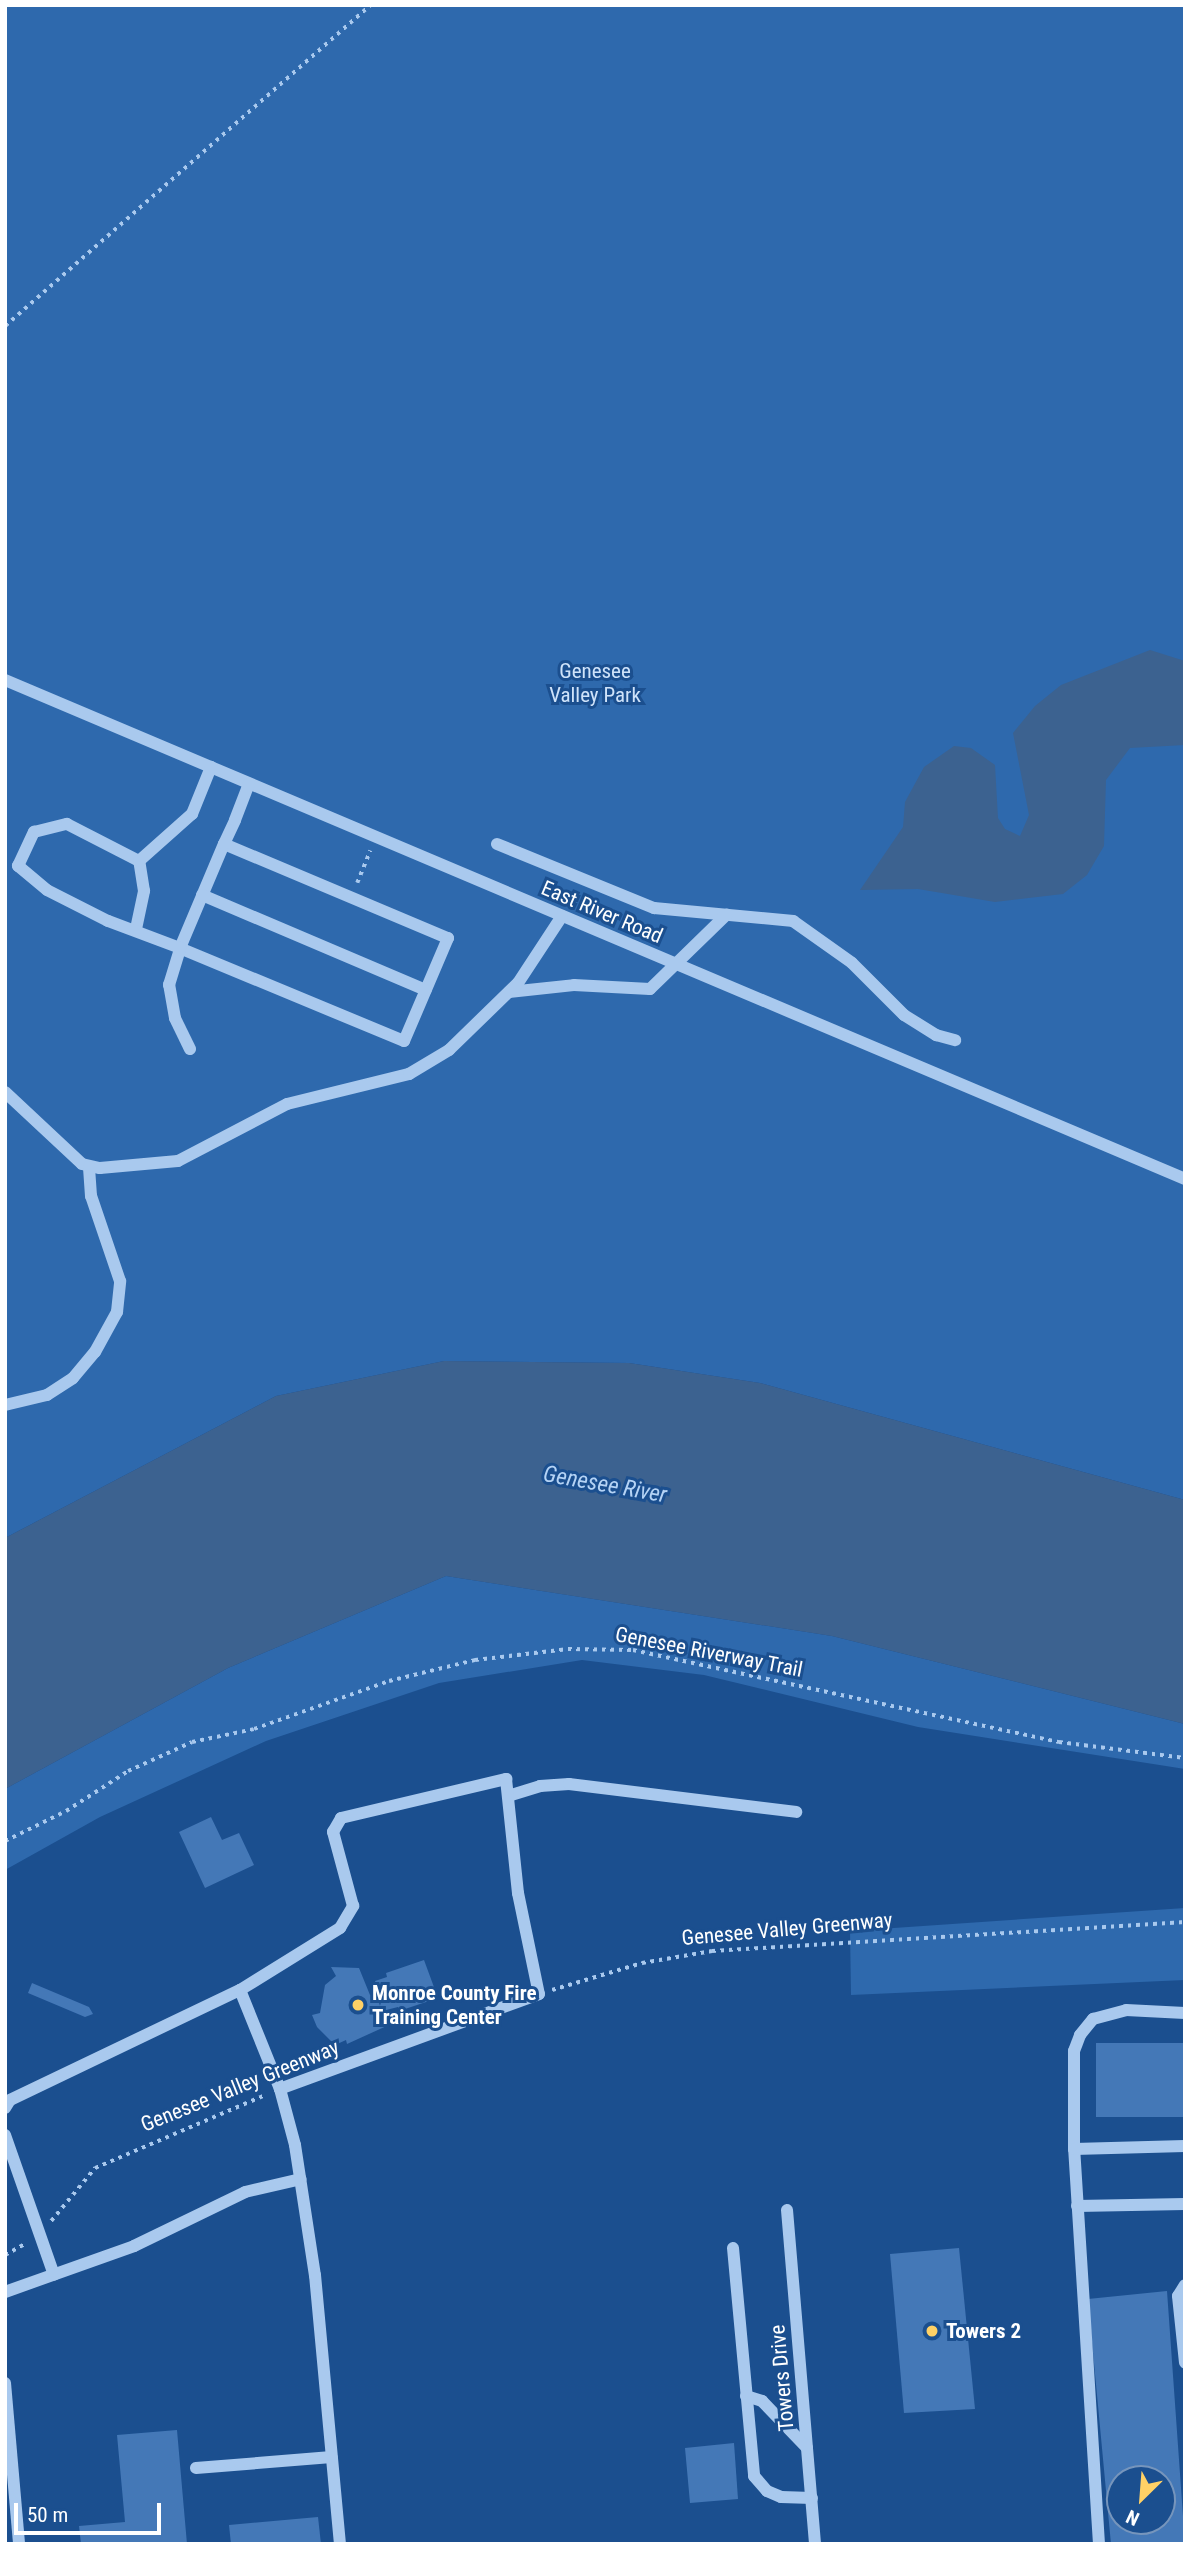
<!DOCTYPE html>
<html>
<head>
<meta charset="utf-8">
<style>
	body { margin:0 }
	#map { position:relative; width:1190px; height:2549px; overflow:hidden; background:#1b4f8f; font-family:"Roboto Condensed",sans-serif }
	div>[style] { position:absolute }
	.green>* { inset:0; background:#2e69ad }
	.water>* { inset:0; background:#3c6290 }
	.building>* { inset:0; background:#4478b7 }
	.path>* { height:3.5px; margin-top:-1.75px; transform-origin:0; background:repeating-linear-gradient(90deg,#a9c9ee 0 3.5px,transparent 0 8.5px) }
	.minor>* { height:12px; margin:-6px; padding:0 6px; transform-origin:6px; border-radius:6px; background:#a9c9ee }
	.dots>* { width:19px; height:19px; translate:-50% -50%; box-sizing:border-box; border:4px solid #1b4f8f; border-radius:50% }
	span { translate:-50% -50%; white-space:nowrap; text-align:center; line-height:1.15; -webkit-text-stroke:6px #1b4f8f; paint-order:stroke }
	.park-label { font-size:21px; color:#cfe3fa }
	.street-label { font-size:21px; color:#fff }
	.poi-label { font-size:21px; color:#fff; font-weight:700 }
	.left { translate:0 -50%; text-align:left }
	.water-label { font-size:23px; color:#b5d3f5; font-style:italic }
	.frame { position:absolute; inset:0; border:7px solid #fff; pointer-events:none }
	.north { position:absolute; left:1106px; top:2465px; width:70px; height:70px; box-sizing:border-box; background:#1b4f8f; border:2px solid #7695bc; border-radius:50%; rotate:205deg; font-size:19px; font-weight:700; line-height:28px; text-align:center; color:#fff }
	.north::after { content:''; display:block; margin:auto; width:24px; height:32px; background:#ffd166; clip-path:polygon(50% 0,100% 100%,50% 72%,0 100%) }
	.scale { position:absolute; left:14px; top:2503px; width:147px; height:32px; box-sizing:border-box; border:4px solid #fff; border-top:0; padding-left:9px; font-size:21px; line-height:24px; white-space:nowrap; color:#fff; -webkit-text-stroke:5px #1b4f8f; paint-order:stroke }
</style>
</head>
<body>
<div id="map">
	<div class="green">
		<div style="clip-path:polygon(5px 5px,1185px 5px,1185px 1500px,760px 1383px,629px 1363px,444px 1361px,276px 1396px,5px 1538px)"></div>
		<div style="clip-path:polygon(446px 1576px,832px 1636px,1185px 1724px,1185px 1769px,918px 1727px,704px 1675px,582px 1660px,439px 1683px,266px 1741px,100px 1817px,5px 1870px,5px 1789px,228px 1668px)"></div>
		<div style="clip-path:polygon(1185px 1908px,1185px 1980px,851px 1995px,850px 1931px)"></div>
	</div>
	<div class="water">
		<div style="clip-path:polygon(1150px 650px,1185px 661px,1185px 745px,1130px 748px,1106px 780px,1104px 846px,1087px 875px,1063px 894px,995px 902px,918px 889px,860px 890px,903px 827px,905px 802px,924px 767px,954px 746px,971px 748px,995px 765px,998px 818px,1005px 829px,1020px 836px,1029px 815px,1013px 733px,1035px 706px,1061px 685px)"></div>
		<div style="clip-path:polygon(444px 1361px,629px 1363px,760px 1383px,1185px 1500px,1185px 1724px,832px 1636px,446px 1576px,228px 1668px,5px 1789px,5px 1538px,276px 1396px)"></div>
	</div>
	<div class="building">
		<div style="clip-path:polygon(211px 1817px,222px 1840px,239px 1833px,254px 1865px,205px 1888px,179px 1832px)"></div>
		<div style="clip-path:polygon(424px 1960px,438px 1998px,399px 2011px,398px 2007px,386px 2010px,391px 2024px,347px 2044px,346px 2040px,335px 2045px,317px 2027px,312px 2015px,320px 2013px,325px 1985px,336px 1976px,331px 1967px,359px 1968px,370px 1995px,379px 1992px,375px 1981px,387px 1977px,386px 1973px)"></div>
		<div style="clip-path:polygon(32px 1983px,89px 2007px,93px 2014px,85px 2017px,28px 1993px)"></div>
		<div style="clip-path:polygon(1096px 2043px,1185px 2043px,1185px 2117px,1096px 2117px)"></div>
		<div style="clip-path:polygon(959px 2248px,975px 2409px,904px 2413px,890px 2254px)"></div>
		<div style="clip-path:polygon(evenodd,1167px 2291px,1185px 2544px,1111px 2544px,1088px 2299px,1167px 2291px,1120px 2479px,1162px 2479px,1162px 2521px,1120px 2521px,1120px 2479px)"></div>
		<div style="clip-path:polygon(177px 2430px,187px 2544px,81px 2544px,79px 2526px,125px 2522px,117px 2435px)"></div>
		<div style="clip-path:polygon(734px 2443px,738px 2499px,690px 2503px,685px 2448px)"></div>
		<div style="clip-path:polygon(318px 2517px,321px 2544px,231px 2544px,229px 2525px)"></div>
	</div>
	<div class="path">
		<div style="left:5px;top:326px;width:486px;rotate:-41.3deg"></div>
		<div style="left:357px;top:883px;width:35px;rotate:-68deg"></div>
		<div style="left:5px;top:1841px;width:68px;rotate:-26.2deg"></div>
		<div style="left:66px;top:1811px;width:74px;rotate:-32.8deg"></div>
		<div style="left:128px;top:1771px;width:70px;rotate:-24.4deg"></div>
		<div style="left:192px;top:1742px;width:63px;rotate:-11.8deg"></div>
		<div style="left:254px;top:1729px;width:143px;rotate:-19.6deg"></div>
		<div style="left:389px;top:1681px;width:89px;rotate:-13.7deg"></div>
		<div style="left:475px;top:1660px;width:94px;rotate:-6.7deg"></div>
		<div style="left:568px;top:1649px;width:65px;rotate:0.9deg"></div>
		<div style="left:633px;top:1650px;width:436px;rotate:12.2deg"></div>
		<div style="left:1059px;top:1742px;width:127px;rotate:7.2deg"></div>
		<div style="left:552px;top:1990px;width:94px;rotate:-16.7deg"></div>
		<div style="left:642px;top:1963px;width:71px;rotate:-9.7deg"></div>
		<div style="left:712px;top:1951px;width:474px;rotate:-3.5deg"></div>
		<div style="left:51px;top:2221px;width:69px;rotate:-50.3deg"></div>
		<div style="left:95px;top:2168px;width:185px;rotate:-23.2deg"></div>
		<div style="left:5px;top:2255px;width:25px;rotate:-29deg"></div>
	</div>
	<div class="minor">
		<div style="left:5px;top:680px;width:1281px;rotate:22.92deg"></div>
		<div style="left:224px;top:844px;width:243px;rotate:22.8deg"></div>
		<div style="left:448px;top:938px;width:112px;rotate:113.1deg"></div>
		<div style="left:404px;top:1041px;width:243px;rotate:-157.5deg"></div>
		<div style="left:180px;top:948px;width:113px;rotate:-67.1deg"></div>
		<div style="left:224px;top:844px;width:26px;rotate:-65deg"></div>
		<div style="left:235px;top:820px;width:39px;rotate:-69deg"></div>
		<div style="left:497px;top:844px;width:170px;rotate:22.2deg"></div>
		<div style="left:654px;top:908px;width:140px;rotate:5.3deg"></div>
		<div style="left:793px;top:921px;width:72px;rotate:35.4deg"></div>
		<div style="left:852px;top:963px;width:74px;rotate:45deg"></div>
		<div style="left:904px;top:1015px;width:38px;rotate:32deg"></div>
		<div style="left:936px;top:1035px;width:20px;rotate:15deg"></div>
		<div style="left:202px;top:895px;width:243px;rotate:23deg"></div>
		<div style="left:136px;top:929px;width:39px;rotate:-78deg"></div>
		<div style="left:144px;top:891px;width:30px;rotate:-99deg"></div>
		<div style="left:509px;top:992px;width:65px;rotate:-6.1deg"></div>
		<div style="left:574px;top:985px;width:76px;rotate:3deg"></div>
		<div style="left:650px;top:989px;width:107px;rotate:-44.2deg"></div>
		<div style="left:190px;top:1049px;width:34px;rotate:-116deg"></div>
		<div style="left:175px;top:1018px;width:34px;rotate:-100deg"></div>
		<div style="left:169px;top:985px;width:39px;rotate:-73deg"></div>
		<div style="left:180px;top:948px;width:77px;rotate:-159.4deg"></div>
		<div style="left:108px;top:921px;width:68px;rotate:-153.1deg"></div>
		<div style="left:47px;top:890px;width:38px;rotate:-140deg"></div>
		<div style="left:18px;top:866px;width:38px;rotate:-65deg"></div>
		<div style="left:34px;top:832px;width:34px;rotate:-14deg"></div>
		<div style="left:67px;top:824px;width:81px;rotate:27.2deg"></div>
		<div style="left:139px;top:861px;width:71px;rotate:-41.6deg"></div>
		<div style="left:192px;top:814px;width:51px;rotate:-68deg"></div>
		<div style="left:5px;top:1092px;width:105px;rotate:43.1deg"></div>
		<div style="left:82px;top:1164px;width:18px;rotate:13deg"></div>
		<div style="left:100px;top:1168px;width:78px;rotate:-5.1deg"></div>
		<div style="left:178px;top:1161px;width:123px;rotate:-27.6deg"></div>
		<div style="left:287px;top:1104px;width:126px;rotate:-13.8deg"></div>
		<div style="left:409px;top:1074px;width:47px;rotate:-31deg"></div>
		<div style="left:449px;top:1050px;width:96px;rotate:-44.2deg"></div>
		<div style="left:518px;top:983px;width:80px;rotate:-56.7deg"></div>
		<div style="left:5px;top:1405px;width:43px;rotate:-13.4deg"></div>
		<div style="left:47px;top:1395px;width:31px;rotate:-33deg"></div>
		<div style="left:73px;top:1378px;width:34px;rotate:-50deg"></div>
		<div style="left:95px;top:1352px;width:46px;rotate:-61.2deg"></div>
		<div style="left:117px;top:1312px;width:31px;rotate:-84deg"></div>
		<div style="left:120px;top:1281px;width:90px;rotate:-108.8deg"></div>
		<div style="left:91px;top:1196px;width:29px;rotate:-94deg"></div>
		<div style="left:508px;top:1796px;width:34px;rotate:-17deg"></div>
		<div style="left:540px;top:1786px;width:29px;rotate:-4deg"></div>
		<div style="left:569px;top:1784px;width:229px;rotate:7deg"></div>
		<div style="left:240px;top:1990px;width:107px;rotate:68deg"></div>
		<div style="left:280px;top:2089px;width:58px;rotate:75deg"></div>
		<div style="left:295px;top:2145px;width:132px;rotate:81.3deg"></div>
		<div style="left:315px;top:2275px;width:270px;rotate:84.7deg"></div>
		<div style="left:5px;top:2108px;width:9px;rotate:-58deg"></div>
		<div style="left:10px;top:2100px;width:255px;rotate:-25.6deg"></div>
		<div style="left:240px;top:1990px;width:118px;rotate:-31.8deg"></div>
		<div style="left:340px;top:1928px;width:26px;rotate:-59deg"></div>
		<div style="left:353px;top:1906px;width:77px;rotate:-105.1deg"></div>
		<div style="left:333px;top:1832px;width:16px;rotate:-60deg"></div>
		<div style="left:341px;top:1818px;width:170px;rotate:-13.3deg"></div>
		<div style="left:506px;top:1779px;width:115px;rotate:84deg"></div>
		<div style="left:518px;top:1893px;width:103px;rotate:78.3deg"></div>
		<div style="left:539px;top:1994px;width:276px;rotate:159.9deg"></div>
		<div style="left:5px;top:2135px;width:148px;rotate:70.7deg"></div>
		<div style="left:1074px;top:2149px;width:98px;rotate:-90deg"></div>
		<div style="left:1074px;top:2051px;width:17px;rotate:-69deg"></div>
		<div style="left:1080px;top:2035px;width:21px;rotate:-51deg"></div>
		<div style="left:1093px;top:2019px;width:34px;rotate:-15deg"></div>
		<div style="left:1126px;top:2010px;width:59px;rotate:2.9deg"></div>
		<div style="left:1077px;top:2206px;width:108px;rotate:-1.1deg"></div>
		<div style="left:787px;top:2210px;width:335px;rotate:85.2deg"></div>
		<div style="left:733px;top:2248px;width:229px;rotate:84.7deg"></div>
		<div style="left:754px;top:2476px;width:20px;rotate:49deg"></div>
		<div style="left:767px;top:2491px;width:15px;rotate:23deg"></div>
		<div style="left:781px;top:2497px;width:31px;rotate:2deg"></div>
		<div style="left:1185px;top:2285px;width:13px;rotate:122deg"></div>
		<div style="left:1178px;top:2296px;width:67px;rotate:84deg"></div>
		<div style="left:5px;top:2292px;width:137px;rotate:-19.6deg"></div>
		<div style="left:134px;top:2246px;width:123px;rotate:-25.9deg"></div>
		<div style="left:245px;top:2192px;width:57px;rotate:-13.1deg"></div>
		<div style="left:5px;top:2383px;width:162px;rotate:85deg"></div>
		<div style="left:746px;top:2396px;width:17px;rotate:17deg"></div>
		<div style="left:762px;top:2401px;width:65px;rotate:46.2deg"></div>
		<div style="left:196px;top:2468px;width:136px;rotate:-4.6deg"></div>
		<div style="left:1099px;top:2544px;width:396px;rotate:-93.6deg"></div>
		<div style="left:1074px;top:2149px;width:111px;rotate:-1.5deg"></div>
	</div>
	<div class="dots">
		<div style="left:358px;top:2005px;background:#ffd166"></div>
		<div style="left:932px;top:2331px;background:#ffd166"></div>
	</div>
	<div class="park-label">
		<span style="left:595px;top:683px">Genesee<br>Valley Park</span>
	</div>
	<div class="street-label">
		<span style="left:602px;top:912px;rotate:23deg">East River Road</span>
		<span style="left:709px;top:1652px;rotate:11deg">Genesee Riverway Trail</span>
		<span style="left:787px;top:1929px;rotate:-5deg">Genesee Valley Greenway</span>
		<span style="left:240px;top:2086px;rotate:-22deg">Genesee Valley Greenway</span>
		<span style="left:782px;top:2378px;rotate:-95deg">Towers Drive</span>
	</div>
	<div class="poi-label">
		<span class="left" style="left:372px;top:2005px">Monroe County Fire<br>Training Center</span>
		<span class="left" style="left:946px;top:2331px">Towers 2</span>
	</div>
	<div class="water-label">
		<span style="left:605px;top:1485px;rotate:10deg">Genesee River</span>
	</div>
	<div class="frame"></div>
	<div class="north">N</div>
	<div class="scale">50 m</div>
</div>
</body>
</html>
